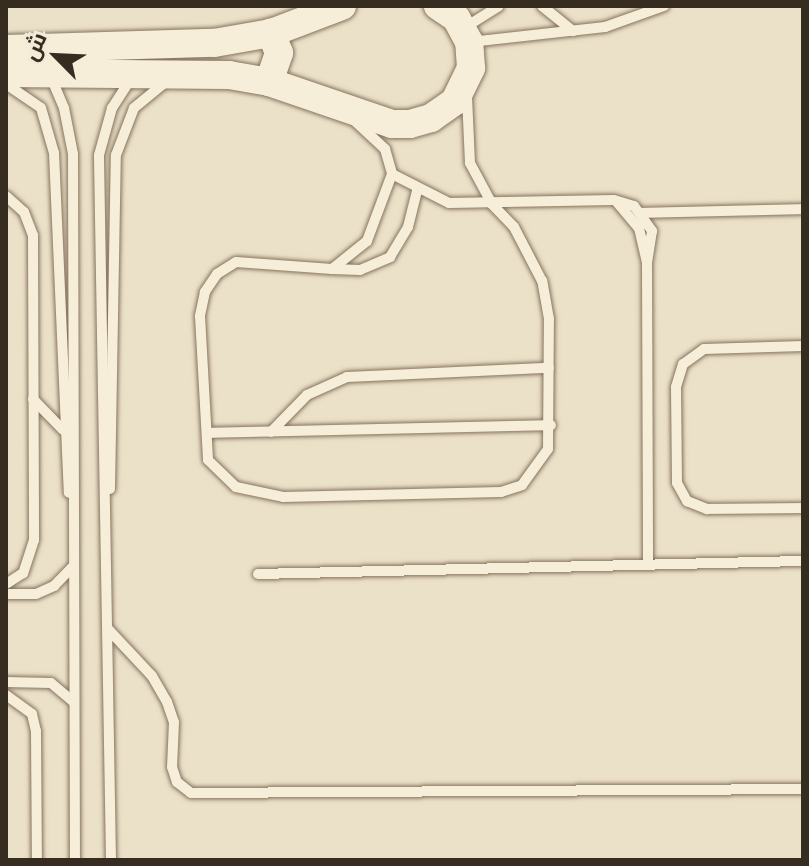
<!DOCTYPE html>
<html>
<head>
<meta charset="utf-8">
<style>
	body { margin:0 }
	#map { position:relative; width:809px; height:866px; overflow:hidden; background:#ebe1c8; font-family:Merriweather,Cairo,serif }
	div>[style] { position:absolute }
	.roads { filter:drop-shadow(0 0 2px #86735e) drop-shadow(0 0 2px #86735e) }
	.service>* { height:10px; margin:-5px; padding:0 5px; transform-origin:5px; border-radius:5px; background:#f7eeda }
	.secondary>* { height:28px; margin:-14px; padding:0 14px; transform-origin:14px; border-radius:14px; background:#f7eeda }
	span { translate:-50% -50%; white-space:nowrap; text-align:center; line-height:1.15; -webkit-text-stroke:7px #f3ebd7; paint-order:stroke }
	.frame { position:absolute; inset:0; border:8px solid #372c20; pointer-events:none }
	.north { position:absolute; left:16px; top:16px; width:80px; height:80px; -webkit-text-stroke:6px #f3ebd7; paint-order:stroke; rotate:294deg; font-size:22px; font-weight:700; line-height:32px; text-align:center; color:#372c20 }
	.north::after { content:''; display:block; margin:auto; width:28px; height:36px; background:#372c20; clip-path:polygon(50% 0,100% 100%,50% 72%,0 100%) }
</style>
</head>
<body>
<div id="map">
	<div class="roads">
		<div class="service">
			<div style="left:542px;top:6px;width:40px;rotate:39deg"></div>
			<div style="left:464px;top:28px;width:41px;rotate:-32.2deg"></div>
			<div style="left:470px;top:42px;width:136px;rotate:-6.3deg"></div>
			<div style="left:605px;top:27px;width:63px;rotate:-19.6deg"></div>
			<div style="left:50px;top:75px;width:36px;rotate:67deg"></div>
			<div style="left:64px;top:108px;width:47px;rotate:78.9deg"></div>
			<div style="left:73px;top:154px;width:706px;rotate:89.84deg"></div>
			<div style="left:6px;top:84px;width:42px;rotate:34.4deg"></div>
			<div style="left:41px;top:108px;width:47px;rotate:73.9deg"></div>
			<div style="left:54px;top:153px;width:340px;rotate:87.5deg"></div>
			<div style="left:356px;top:122px;width:40px;rotate:43deg"></div>
			<div style="left:385px;top:149px;width:26px;rotate:74deg"></div>
			<div style="left:392px;top:174px;width:64px;rotate:27deg"></div>
			<div style="left:449px;top:203px;width:165px;rotate:-1deg"></div>
			<div style="left:614px;top:200px;width:21px;rotate:17deg"></div>
			<div style="left:634px;top:206px;width:31px;rotate:54deg"></div>
			<div style="left:652px;top:231px;width:31px;rotate:99deg"></div>
			<div style="left:392px;top:174px;width:72px;rotate:110.5deg"></div>
			<div style="left:367px;top:241px;width:45px;rotate:141.3deg"></div>
			<div style="left:332px;top:269px;width:96px;rotate:-175.8deg"></div>
			<div style="left:236px;top:262px;width:22px;rotate:148deg"></div>
			<div style="left:217px;top:274px;width:22px;rotate:124deg"></div>
			<div style="left:205px;top:292px;width:25px;rotate:102deg"></div>
			<div style="left:200px;top:316px;width:144px;rotate:86.8deg"></div>
			<div style="left:208px;top:460px;width:39px;rotate:44deg"></div>
			<div style="left:236px;top:487px;width:48px;rotate:12deg"></div>
			<div style="left:283px;top:497px;width:218px;rotate:-1.3deg"></div>
			<div style="left:501px;top:492px;width:22px;rotate:-18deg"></div>
			<div style="left:522px;top:485px;width:44px;rotate:-54.2deg"></div>
			<div style="left:548px;top:449px;width:130px;rotate:-89.6deg"></div>
			<div style="left:549px;top:319px;width:39px;rotate:-100deg"></div>
			<div style="left:542px;top:281px;width:61px;rotate:-117.4deg"></div>
			<div style="left:514px;top:227px;width:32px;rotate:-134deg"></div>
			<div style="left:492px;top:204px;width:47px;rotate:-118.2deg"></div>
			<div style="left:470px;top:163px;width:66px;rotate:-92.6deg"></div>
			<div style="left:6px;top:196px;width:24px;rotate:42deg"></div>
			<div style="left:24px;top:212px;width:25px;rotate:69deg"></div>
			<div style="left:33px;top:235px;width:305px;rotate:89.8deg"></div>
			<div style="left:34px;top:540px;width:35px;rotate:108deg"></div>
			<div style="left:23px;top:573px;width:20px;rotate:147deg"></div>
			<div style="left:616px;top:201px;width:35px;rotate:50deg"></div>
			<div style="left:639px;top:228px;width:35px;rotate:77deg"></div>
			<div style="left:647px;top:262px;width:300px;rotate:89.8deg"></div>
			<div style="left:642px;top:213px;width:161px;rotate:-1.4deg"></div>
			<div style="left:332px;top:269px;width:28px;rotate:2deg"></div>
			<div style="left:360px;top:270px;width:33px;rotate:-23deg"></div>
			<div style="left:390px;top:257px;width:35px;rotate:-59deg"></div>
			<div style="left:408px;top:227px;width:38px;rotate:-76deg"></div>
			<div style="left:803px;top:346px;width:99px;rotate:178.3deg"></div>
			<div style="left:704px;top:349px;width:26px;rotate:144deg"></div>
			<div style="left:683px;top:364px;width:24px;rotate:107deg"></div>
			<div style="left:676px;top:387px;width:96px;rotate:89.4deg"></div>
			<div style="left:677px;top:483px;width:21px;rotate:61deg"></div>
			<div style="left:687px;top:501px;width:22px;rotate:22deg"></div>
			<div style="left:707px;top:509px;width:96px;rotate:-0.6deg"></div>
			<div style="left:33px;top:399px;width:43px;rotate:45.9deg"></div>
			<div style="left:271px;top:432px;width:52px;rotate:-45.8deg"></div>
			<div style="left:307px;top:395px;width:44px;rotate:-24.2deg"></div>
			<div style="left:347px;top:377px;width:202px;rotate:-2.6deg"></div>
			<div style="left:207px;top:433px;width:344px;rotate:-1.3deg"></div>
			<div style="left:110px;top:489px;width:334px;rotate:-89deg"></div>
			<div style="left:116px;top:155px;width:50px;rotate:-69deg"></div>
			<div style="left:134px;top:108px;width:44px;rotate:-39.5deg"></div>
			<div style="left:258px;top:574px;width:545px;rotate:-1.37deg"></div>
			<div style="left:6px;top:594px;width:30px"></div>
			<div style="left:36px;top:594px;width:20px;rotate:-24deg"></div>
			<div style="left:54px;top:586px;width:28px;rotate:-46deg"></div>
			<div style="left:108px;top:629px;width:64px;rotate:46.9deg"></div>
			<div style="left:152px;top:676px;width:30px;rotate:60deg"></div>
			<div style="left:167px;top:702px;width:21px;rotate:71deg"></div>
			<div style="left:174px;top:722px;width:45px;rotate:92.5deg"></div>
			<div style="left:172px;top:767px;width:16px;rotate:72deg"></div>
			<div style="left:177px;top:782px;width:18px;rotate:38deg"></div>
			<div style="left:191px;top:793px;width:612px;rotate:-0.37deg"></div>
			<div style="left:6px;top:682px;width:45px;rotate:1.3deg"></div>
			<div style="left:51px;top:683px;width:30px;rotate:40deg"></div>
			<div style="left:6px;top:695px;width:32px;rotate:36deg"></div>
			<div style="left:32px;top:714px;width:17px;rotate:77deg"></div>
			<div style="left:36px;top:731px;width:129px;rotate:89.6deg"></div>
			<div style="left:111px;top:860px;width:705px;rotate:-90.98deg"></div>
			<div style="left:99px;top:155px;width:49px;rotate:-74.5deg"></div>
			<div style="left:112px;top:108px;width:33px;rotate:-57deg"></div>
		</div>
		<div class="secondary">
			<div style="left:6px;top:49px;width:208px;rotate:-1.7deg"></div>
			<div style="left:214px;top:43px;width:58px;rotate:-10deg"></div>
			<div style="left:271px;top:33px;width:76px;rotate:-20.8deg"></div>
			<div style="left:6px;top:73px;width:223px;rotate:0.5deg"></div>
			<div style="left:229px;top:75px;width:41px;rotate:9.9deg"></div>
			<div style="left:269px;top:82px;width:130px;rotate:18.9deg"></div>
			<div style="left:392px;top:124px;width:18px"></div>
			<div style="left:410px;top:124px;width:22px;rotate:-16deg"></div>
			<div style="left:431px;top:118px;width:29px;rotate:-35deg"></div>
			<div style="left:455px;top:101px;width:37px;rotate:-64deg"></div>
			<div style="left:471px;top:68px;width:26px;rotate:-94deg"></div>
			<div style="left:469px;top:42px;width:27px;rotate:-118deg"></div>
			<div style="left:456px;top:18px;width:22px;rotate:-146deg"></div>
			<div style="left:269px;top:82px;width:31px;rotate:-71deg"></div>
			<div style="left:279px;top:53px;width:22px;rotate:-112deg"></div>
		</div>
	</div>
	<div class="frame"></div>
	<div class="north">ش</div>
</div>
</body>
</html>
